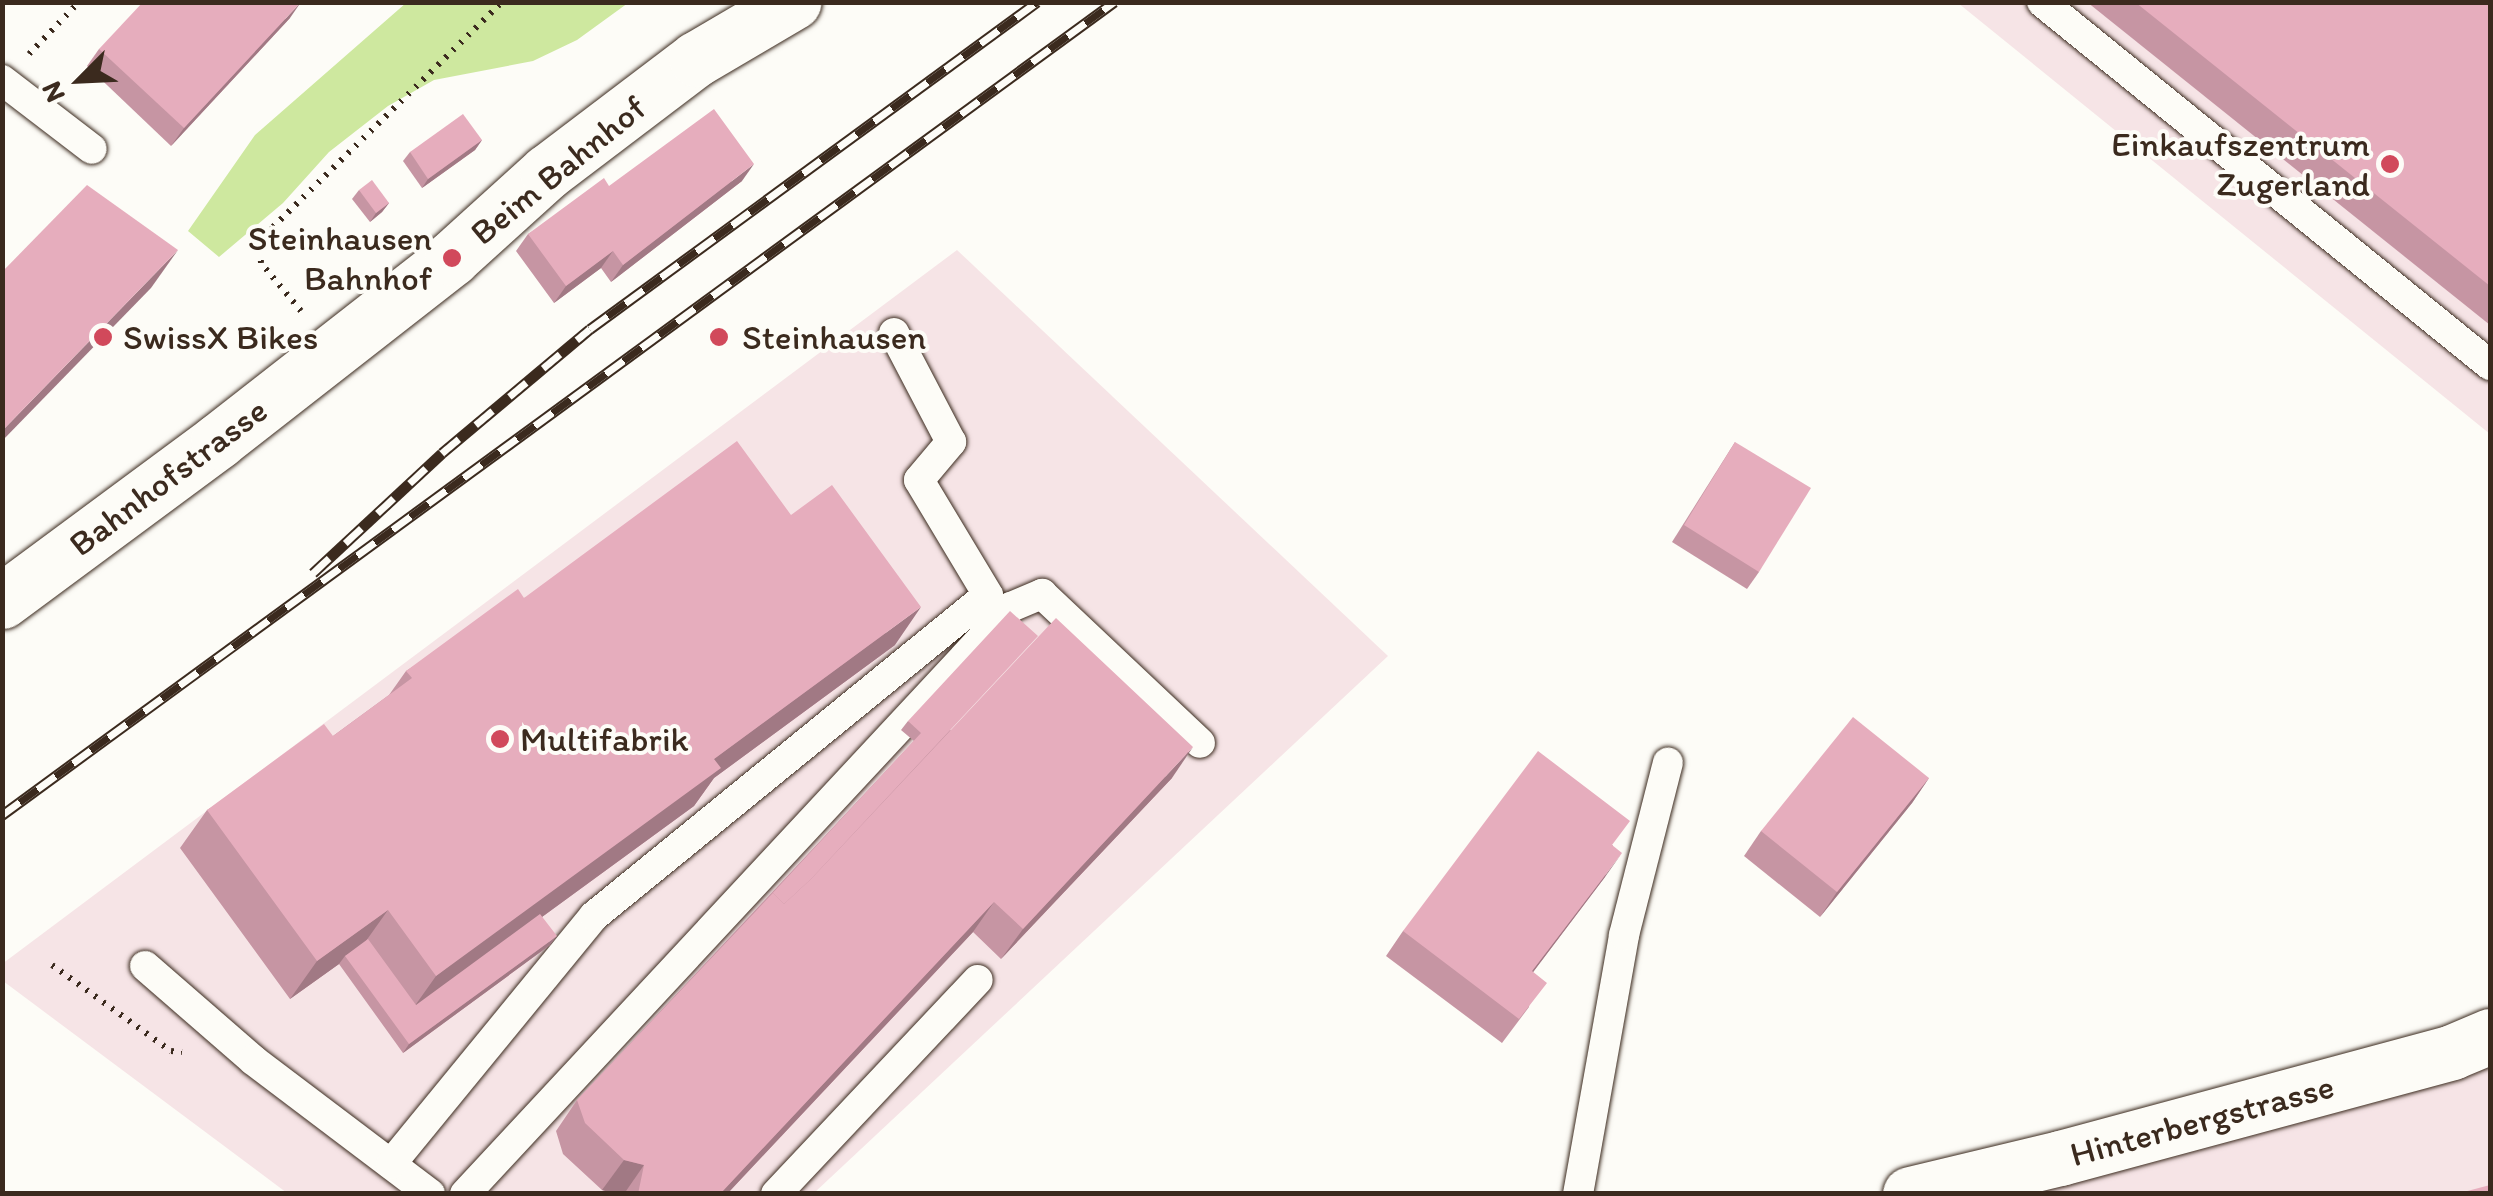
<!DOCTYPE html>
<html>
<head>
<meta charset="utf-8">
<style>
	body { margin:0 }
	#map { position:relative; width:2493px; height:1196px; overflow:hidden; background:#fdfcf7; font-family:Itim,sans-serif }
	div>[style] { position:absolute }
	.built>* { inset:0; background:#f6e4e6 }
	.green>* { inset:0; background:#cee89f }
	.path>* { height:6px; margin-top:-3px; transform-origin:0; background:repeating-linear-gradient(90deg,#3b2a1e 0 2.5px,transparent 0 10.5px) }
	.roads { filter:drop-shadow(0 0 2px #3b2a1e) drop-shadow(0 0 2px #3b2a1e) }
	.lane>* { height:30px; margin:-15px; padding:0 15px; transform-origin:15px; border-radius:15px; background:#fdfcf7 }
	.street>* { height:55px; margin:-27.5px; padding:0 27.5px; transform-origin:27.5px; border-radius:27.5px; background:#fdfcf7 }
	.secondary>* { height:55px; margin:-27.5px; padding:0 27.5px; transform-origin:27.5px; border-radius:27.5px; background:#fdfcf7 }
	.rail>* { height:11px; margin-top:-5.5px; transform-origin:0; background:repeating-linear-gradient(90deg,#fdfcf7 0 22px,#3b2a1e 0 44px); box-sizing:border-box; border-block:2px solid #3b2a1e }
	.wall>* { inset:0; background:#c695a3 }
	.shaded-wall>* { inset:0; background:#a17984 }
	.building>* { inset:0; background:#e6adbd }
	.dots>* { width:28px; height:28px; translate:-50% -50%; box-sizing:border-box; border:5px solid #fdfcf7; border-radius:50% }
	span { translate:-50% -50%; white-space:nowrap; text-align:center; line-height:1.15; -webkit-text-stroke:8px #fdfcf7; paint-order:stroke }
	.poi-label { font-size:35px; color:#3b2a1e }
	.right { translate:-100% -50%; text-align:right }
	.left { translate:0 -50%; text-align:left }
	.street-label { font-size:35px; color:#3b2a1e }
	.frame { position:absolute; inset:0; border:5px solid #3b2a1e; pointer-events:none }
	.north { position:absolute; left:30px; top:30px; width:100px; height:100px; -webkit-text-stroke:8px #fdfcf7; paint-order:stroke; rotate:246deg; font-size:28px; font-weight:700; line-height:40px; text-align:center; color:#3b2a1e }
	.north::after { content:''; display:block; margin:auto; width:35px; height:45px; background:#3b2a1e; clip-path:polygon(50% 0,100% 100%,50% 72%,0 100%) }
</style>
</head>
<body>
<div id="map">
	<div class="built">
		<div style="clip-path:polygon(1958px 3px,2490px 3px,2490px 434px)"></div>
		<div style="clip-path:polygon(957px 250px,1388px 656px,814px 1193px,287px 1193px,3px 981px,2px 964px)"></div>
		<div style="clip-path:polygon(2490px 1047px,2490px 1193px,1918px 1194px)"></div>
	</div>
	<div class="green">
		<div style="clip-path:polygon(406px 3px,628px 3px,577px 40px,533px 61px,434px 80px,388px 106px,329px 152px,283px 203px,219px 257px,188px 231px,255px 135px)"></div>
	</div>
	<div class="path">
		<div style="left:29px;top:54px;width:72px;rotate:-46.1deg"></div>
		<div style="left:301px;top:311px;width:62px;rotate:-129.8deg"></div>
		<div style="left:261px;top:263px;width:16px;rotate:-94deg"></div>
		<div style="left:260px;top:247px;width:24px;rotate:-57deg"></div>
		<div style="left:273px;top:227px;width:321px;rotate:-44.5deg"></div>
		<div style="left:52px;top:965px;width:147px;rotate:35.9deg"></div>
		<div style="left:171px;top:1051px;width:11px;rotate:5deg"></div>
	</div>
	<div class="roads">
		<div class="lane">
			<div style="left:2042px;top:2px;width:577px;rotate:39.02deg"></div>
			<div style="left:2px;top:80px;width:113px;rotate:37.5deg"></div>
			<div style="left:145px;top:966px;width:143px;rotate:41deg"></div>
			<div style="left:253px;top:1060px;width:222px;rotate:37.1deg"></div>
			<div style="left:391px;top:1164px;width:320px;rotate:-50.7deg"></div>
			<div style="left:594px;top:916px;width:508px;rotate:-39.17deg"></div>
			<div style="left:988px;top:595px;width:134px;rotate:-121deg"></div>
			<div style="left:919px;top:480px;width:50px;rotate:-49.9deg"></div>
			<div style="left:951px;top:442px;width:123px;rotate:-117.6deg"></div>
			<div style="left:465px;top:1194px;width:802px;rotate:-47.07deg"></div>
			<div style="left:1011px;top:607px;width:34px;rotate:-23deg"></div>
			<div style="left:1042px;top:594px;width:217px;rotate:43.3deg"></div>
			<div style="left:776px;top:1194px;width:294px;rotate:-46.7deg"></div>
			<div style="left:1578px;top:1194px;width:263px;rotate:-79.9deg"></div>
			<div style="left:1624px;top:935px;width:178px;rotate:-75.7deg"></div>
		</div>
		<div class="street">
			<div style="left:2px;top:601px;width:269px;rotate:-36.5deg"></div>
			<div style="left:218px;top:441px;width:297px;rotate:-38deg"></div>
			<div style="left:452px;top:258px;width:128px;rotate:-42.2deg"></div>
			<div style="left:547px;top:172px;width:187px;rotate:-37.2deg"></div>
			<div style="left:696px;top:59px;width:113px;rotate:-30.4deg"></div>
		</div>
		<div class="secondary">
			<div style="left:1910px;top:1194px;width:154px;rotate:-13.5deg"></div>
			<div style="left:2060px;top:1158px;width:406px;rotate:-15.1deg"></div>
			<div style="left:2452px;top:1052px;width:41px;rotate:-22.8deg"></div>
		</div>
	</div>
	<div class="rail">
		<div style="left:313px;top:573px;width:176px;rotate:-42.9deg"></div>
		<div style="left:442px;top:453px;width:193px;rotate:-40deg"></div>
		<div style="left:590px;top:329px;width:554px;rotate:-36.19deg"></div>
		<div style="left:2px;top:815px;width:1378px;rotate:-36.17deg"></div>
	</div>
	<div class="wall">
		<div style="clip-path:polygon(2087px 2px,2490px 2px,2490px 325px)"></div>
		<div style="clip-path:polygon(290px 18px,171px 146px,87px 66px,99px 49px)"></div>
		<div style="clip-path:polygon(482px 140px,475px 150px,422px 188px,403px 161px,410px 152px)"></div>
		<div style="clip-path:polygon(742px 181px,611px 282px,601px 268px,554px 303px,516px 251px,528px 234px,609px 186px)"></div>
		<div style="clip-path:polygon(359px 190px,389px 203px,382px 212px,370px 222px,352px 199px)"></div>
		<div style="clip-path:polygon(1735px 442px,1759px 572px,1747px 589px,1672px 542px)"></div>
		<div style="clip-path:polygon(791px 515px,895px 645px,714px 778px,694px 806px,542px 917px,550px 945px,403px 1053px,339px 964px,290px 999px,180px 848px,207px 810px,333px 736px,389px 695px,406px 671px,524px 598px)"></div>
		<div style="clip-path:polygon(908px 721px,1172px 778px,1001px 959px,973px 932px,727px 1194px,616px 1194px,602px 1190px,563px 1154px,556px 1131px,577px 1100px,914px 741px,901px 730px)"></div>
		<div style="clip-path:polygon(1929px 778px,1912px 803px,1820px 917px,1744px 856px,1761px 831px)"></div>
		<div style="clip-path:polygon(1613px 845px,1605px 877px,1533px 972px,1529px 1007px,1502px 1043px,1386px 956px,1403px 931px)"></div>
	</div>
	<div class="shaded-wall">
		<div style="clip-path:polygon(301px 2px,290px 18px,171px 146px,184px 128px)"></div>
		<div style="clip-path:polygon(482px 140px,475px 150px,422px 188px,428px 179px)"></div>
		<div style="clip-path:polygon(754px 164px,742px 181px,611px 282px,623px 265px)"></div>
		<div style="clip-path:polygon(389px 203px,382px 212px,370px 222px,376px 213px)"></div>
		<div style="clip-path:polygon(178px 250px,151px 288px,2px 441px,2px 431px)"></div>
		<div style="clip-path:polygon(613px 251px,601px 268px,554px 303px,566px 286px)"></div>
		<div style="clip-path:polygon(921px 607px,895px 645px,714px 778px,694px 806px,409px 1014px,436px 976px,714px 759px)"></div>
		<div style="clip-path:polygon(1193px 747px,1172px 778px,1001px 959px,1023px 929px)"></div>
		<div style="clip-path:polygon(1929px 778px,1912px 803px,1820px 917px,1837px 892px)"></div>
		<div style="clip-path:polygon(1622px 853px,1605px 877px,1515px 996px,1532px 971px)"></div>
		<div style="clip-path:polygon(994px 902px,973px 932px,727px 1194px,720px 1194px)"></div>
		<div style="clip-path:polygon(388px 910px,361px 948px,345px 956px,339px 964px,290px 999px,317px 961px)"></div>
		<div style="clip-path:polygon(557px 936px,550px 945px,403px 1053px,409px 1044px)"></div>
		<div style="clip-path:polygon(624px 1160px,644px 1165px,624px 1194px,616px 1194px,602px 1190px)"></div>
	</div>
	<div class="building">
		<div style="clip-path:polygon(143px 2px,301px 2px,184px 128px,99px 49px)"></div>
		<div style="clip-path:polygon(2135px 2px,2490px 2px,2490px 286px)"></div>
		<div style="clip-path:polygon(714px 109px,754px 164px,623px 265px,613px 251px,566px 286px,528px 234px,604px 178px,609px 186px)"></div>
		<div style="clip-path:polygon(463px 114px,482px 140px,428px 179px,410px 152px)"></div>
		<div style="clip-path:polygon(372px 180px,389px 203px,376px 213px,359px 190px)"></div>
		<div style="clip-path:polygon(87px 185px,178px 250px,2px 431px,2px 272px)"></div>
		<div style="clip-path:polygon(737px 441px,791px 515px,832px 485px,921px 607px,714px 759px,721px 768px,436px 976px,388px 910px,317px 961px,207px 810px,324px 724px,333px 736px,412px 678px,406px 671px,518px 589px,524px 598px)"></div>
		<div style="clip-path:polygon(1735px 442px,1811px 488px,1759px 572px,1684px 525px)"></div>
		<div style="clip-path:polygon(1010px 611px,1038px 636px,811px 879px,784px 904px,773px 893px,755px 912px,921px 733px,908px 721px)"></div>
		<div style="clip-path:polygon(1056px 618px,1193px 747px,1023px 929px,994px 902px,720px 1194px,638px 1194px,644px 1165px,624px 1160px,585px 1123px,577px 1100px,773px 893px,784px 904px,811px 879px)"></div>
		<div style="clip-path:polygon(1853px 717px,1929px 778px,1837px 892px,1761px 831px)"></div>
		<div style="clip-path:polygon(1538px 751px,1630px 821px,1612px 845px,1622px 853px,1532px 971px,1547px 983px,1519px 1019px,1403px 931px)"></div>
		<div style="clip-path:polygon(540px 914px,557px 936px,409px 1044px,345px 956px,368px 939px,416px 1005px)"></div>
		<div style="clip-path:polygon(2490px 1185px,2490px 1194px,2456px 1194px)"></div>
	</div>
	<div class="dots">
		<div style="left:2390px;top:164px;background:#d1495b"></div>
		<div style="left:452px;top:258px;background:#d1495b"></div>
		<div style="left:103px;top:337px;background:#d1495b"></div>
		<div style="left:719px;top:337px;background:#d1495b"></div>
		<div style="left:500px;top:739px;background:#d1495b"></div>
	</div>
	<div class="poi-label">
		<span class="right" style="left:2370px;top:164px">Einkaufszentrum<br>Zugerland</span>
		<span class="right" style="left:432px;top:258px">Steinhausen<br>Bahnhof</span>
		<span class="left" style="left:123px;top:337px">SwissX Bikes</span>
		<span class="left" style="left:742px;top:337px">Steinhausen</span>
		<span class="left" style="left:520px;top:739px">Multifabrik</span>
	</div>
	<div class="street-label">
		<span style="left:558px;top:170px;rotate:-39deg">Beim Bahnhof</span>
		<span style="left:168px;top:477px;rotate:-37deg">Bahnhofstrasse</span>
		<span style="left:2202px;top:1120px;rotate:-15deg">Hinterbergstrasse</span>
	</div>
	<div class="frame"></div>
	<div class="north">N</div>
</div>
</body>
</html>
